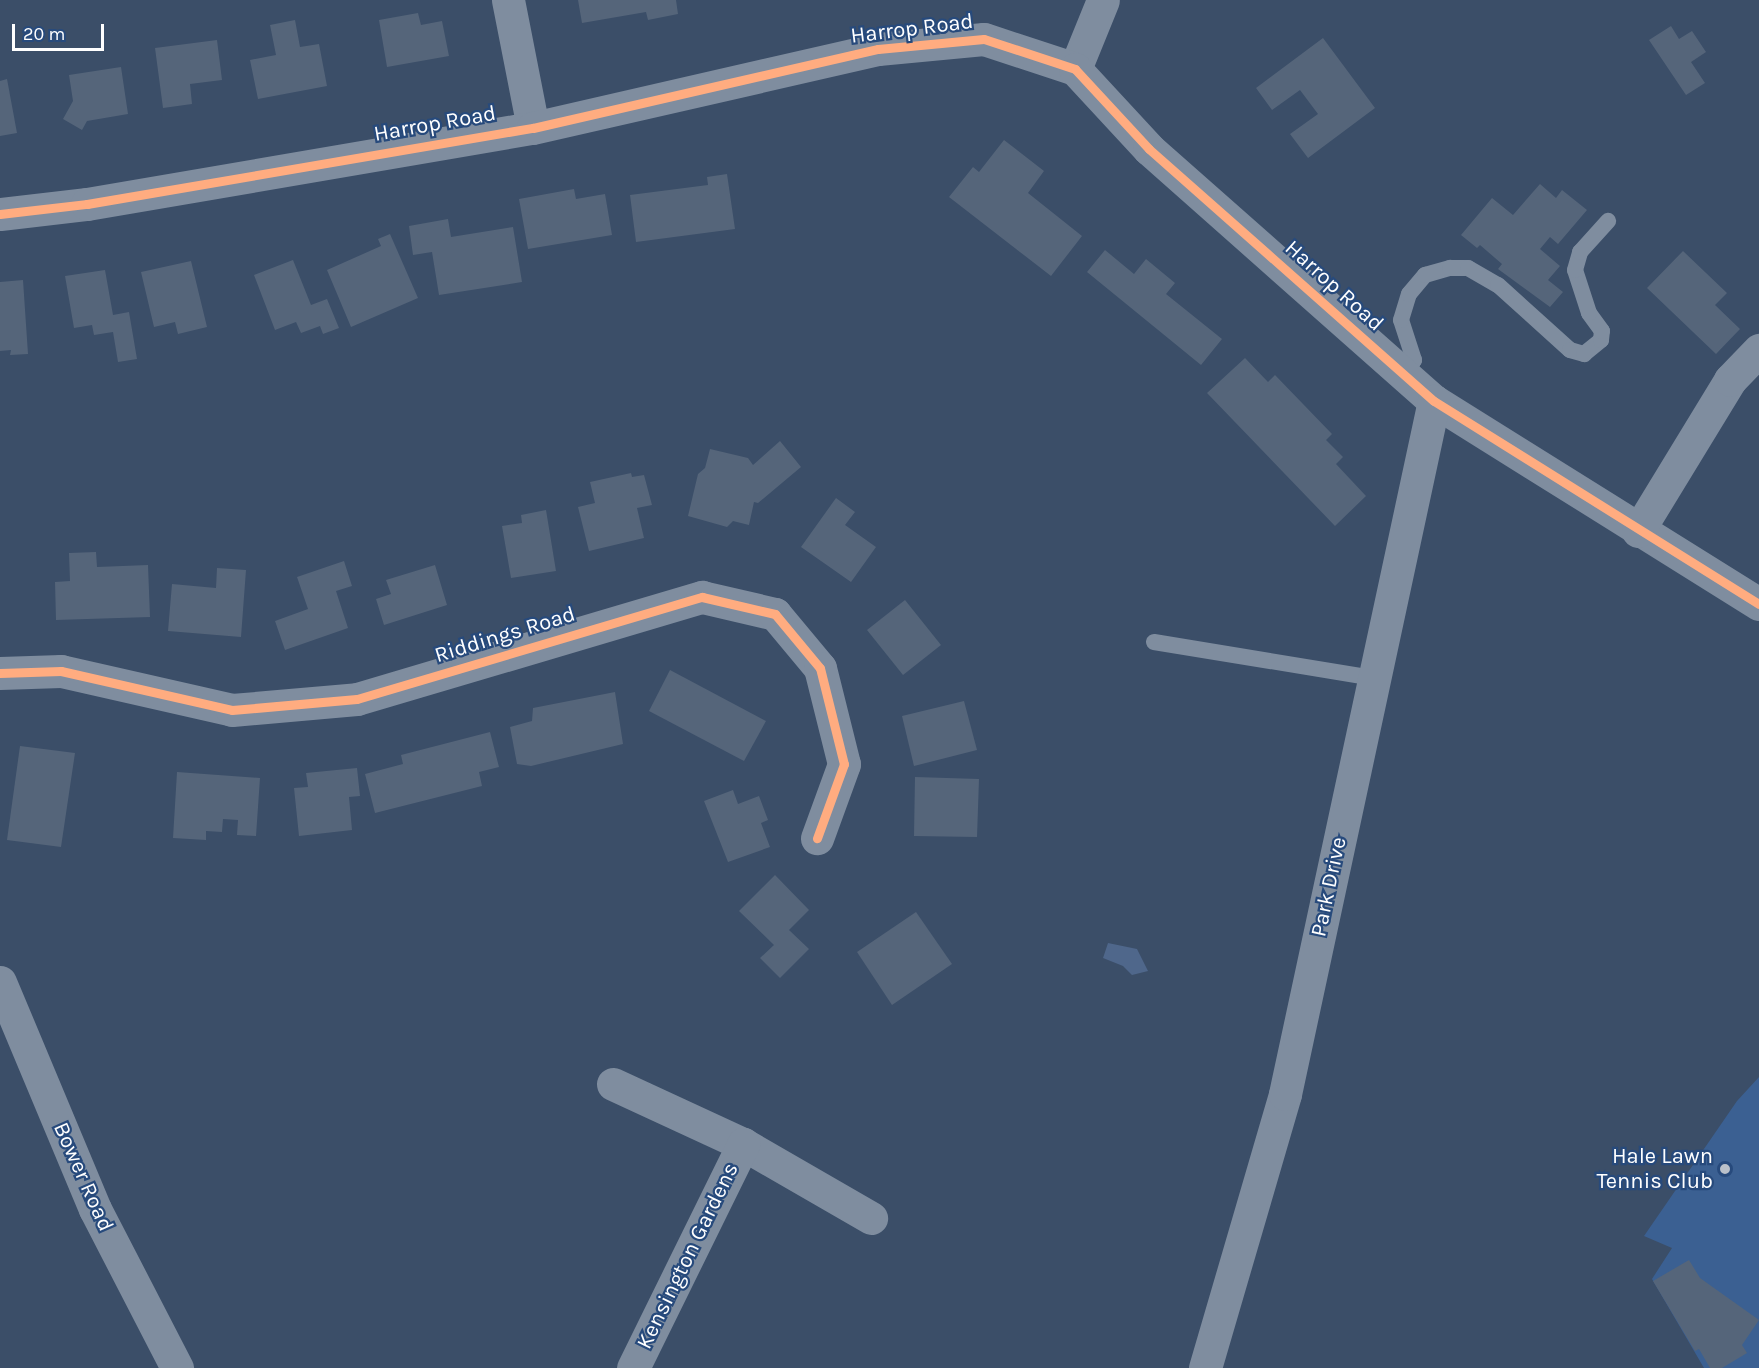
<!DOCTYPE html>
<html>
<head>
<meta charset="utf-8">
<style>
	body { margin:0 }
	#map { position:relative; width:1759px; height:1368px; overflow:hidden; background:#3b4e68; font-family:Karla,sans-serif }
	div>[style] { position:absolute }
	.green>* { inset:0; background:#3b6092 }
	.water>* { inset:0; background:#4f678b }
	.building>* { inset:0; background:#55657a }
	.lane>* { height:16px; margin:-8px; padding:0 8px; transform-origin:8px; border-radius:8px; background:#7f8d9f }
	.street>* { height:33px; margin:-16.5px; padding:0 16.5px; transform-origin:16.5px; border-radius:16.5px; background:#7f8d9f }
	.cycleway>* { height:9px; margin:-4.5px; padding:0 4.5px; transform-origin:4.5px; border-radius:4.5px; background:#ffac80 }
	.dots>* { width:16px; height:16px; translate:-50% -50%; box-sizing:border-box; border:3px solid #274a7c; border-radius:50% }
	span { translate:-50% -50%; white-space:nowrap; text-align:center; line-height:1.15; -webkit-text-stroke:4.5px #274a7c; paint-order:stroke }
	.street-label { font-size:22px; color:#fff }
	.poi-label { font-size:22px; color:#fff }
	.right { translate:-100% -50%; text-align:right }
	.scale { position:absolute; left:12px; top:24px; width:92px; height:27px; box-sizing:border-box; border:3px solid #fff; border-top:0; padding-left:8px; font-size:18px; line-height:21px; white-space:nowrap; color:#fff; -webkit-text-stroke:4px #274a7c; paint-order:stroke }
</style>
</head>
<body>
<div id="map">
	<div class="green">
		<div style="clip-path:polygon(1759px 1077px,1759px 1368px,1704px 1368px,1652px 1279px,1672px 1248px,1644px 1236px,1737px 1101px)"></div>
	</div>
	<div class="water">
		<div style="clip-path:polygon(1108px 943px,1137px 949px,1148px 971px,1132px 975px,1123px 966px,1103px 958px)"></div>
	</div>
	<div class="building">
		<div style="clip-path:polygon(578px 0,676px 0,678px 14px,648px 20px,646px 12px,582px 23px)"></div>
		<div style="clip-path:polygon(418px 13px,421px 25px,442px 21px,449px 56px,387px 67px,379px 20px)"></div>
		<div style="clip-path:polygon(295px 20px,300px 47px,319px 44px,327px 86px,258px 99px,250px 60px,276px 55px,270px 25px)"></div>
		<div style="clip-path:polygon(1671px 26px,1679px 39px,1692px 31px,1706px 52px,1691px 62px,1705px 83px,1686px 95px,1649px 40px)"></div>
		<div style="clip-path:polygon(1323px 38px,1375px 108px,1308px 158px,1290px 134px,1318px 114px,1300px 90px,1272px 110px,1256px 88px)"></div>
		<div style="clip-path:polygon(217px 40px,222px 80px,190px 84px,192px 104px,163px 108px,155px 48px)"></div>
		<div style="clip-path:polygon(121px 67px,128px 114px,87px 121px,82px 130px,63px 119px,73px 101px,69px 75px)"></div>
		<div style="clip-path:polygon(7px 79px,17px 133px,0 136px,0 81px)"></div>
		<div style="clip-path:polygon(1004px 140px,1044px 171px,1028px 193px,1082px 236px,1051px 276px,949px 197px,973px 167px,979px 172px)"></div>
		<div style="clip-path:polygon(727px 174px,735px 229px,636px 242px,630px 195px,708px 185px,707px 177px)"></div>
		<div style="clip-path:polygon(1540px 184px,1556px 198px,1562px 190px,1587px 210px,1558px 244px,1550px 237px,1540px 249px,1560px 266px,1548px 280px,1563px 292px,1550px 307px,1498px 269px,1502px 264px,1480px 245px,1477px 248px,1461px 235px,1492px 198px,1513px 215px)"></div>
		<div style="clip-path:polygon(574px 189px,576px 199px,605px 194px,612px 235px,528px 249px,519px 199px)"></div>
		<div style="clip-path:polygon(448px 219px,451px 237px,513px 227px,522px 282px,439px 295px,432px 252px,413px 255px,409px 226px)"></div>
		<div style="clip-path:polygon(390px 234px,418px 298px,351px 327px,327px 270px,381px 246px,378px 239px)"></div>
		<div style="clip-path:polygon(1105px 250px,1134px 274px,1146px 259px,1175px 283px,1166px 294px,1222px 339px,1201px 365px,1087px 272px)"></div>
		<div style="clip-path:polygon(1683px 251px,1727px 293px,1715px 305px,1740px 329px,1716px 354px,1647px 288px)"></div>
		<div style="clip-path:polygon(293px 260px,311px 305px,327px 299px,339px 328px,323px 334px,320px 326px,301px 333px,296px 322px,275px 330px,254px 275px)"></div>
		<div style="clip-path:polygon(191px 261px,207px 327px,178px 334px,175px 322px,154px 327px,141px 272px)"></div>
		<div style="clip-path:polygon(105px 270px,113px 315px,129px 312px,137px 359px,118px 362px,113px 332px,94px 335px,92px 325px,74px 328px,65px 276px)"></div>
		<div style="clip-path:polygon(23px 280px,28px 354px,10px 355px,11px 350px,0 351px,0 282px)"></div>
		<div style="clip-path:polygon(1245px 358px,1268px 382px,1275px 375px,1332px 434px,1326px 440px,1343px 457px,1336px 464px,1366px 496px,1335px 526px,1207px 393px)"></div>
		<div style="clip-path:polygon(780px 441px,801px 467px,758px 503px,754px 502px,749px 525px,733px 521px,727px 527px,688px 516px,698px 474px,705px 468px,710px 449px,748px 458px,753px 465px)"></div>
		<div style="clip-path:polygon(631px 473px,632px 477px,644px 475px,652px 505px,637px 508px,644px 538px,589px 551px,578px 507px,595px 503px,590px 482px)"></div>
		<div style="clip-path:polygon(836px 498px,855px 512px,845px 525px,876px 547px,851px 582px,801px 547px)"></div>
		<div style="clip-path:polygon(546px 510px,556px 571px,511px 578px,502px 526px,522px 523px,521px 515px)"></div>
		<div style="clip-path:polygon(96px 552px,97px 567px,148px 565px,150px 617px,56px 620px,55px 582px,70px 581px,69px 553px)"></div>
		<div style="clip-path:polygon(344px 561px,352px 586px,336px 591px,348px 628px,285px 650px,275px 621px,308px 609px,297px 577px)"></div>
		<div style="clip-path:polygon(435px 565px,447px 605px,384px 625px,376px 599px,391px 594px,386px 580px)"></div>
		<div style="clip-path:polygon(217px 568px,246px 570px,241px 637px,168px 631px,172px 584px,216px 588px)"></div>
		<div style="clip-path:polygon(905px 600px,941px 645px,903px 675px,867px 630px)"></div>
		<div style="clip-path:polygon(670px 670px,766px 721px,744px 761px,649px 711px)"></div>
		<div style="clip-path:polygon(615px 692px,623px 744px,531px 766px,517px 764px,510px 727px,532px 721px,533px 708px)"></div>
		<div style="clip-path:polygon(964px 701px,977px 750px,914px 766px,902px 716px)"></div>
		<div style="clip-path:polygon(490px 732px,499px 767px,479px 772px,482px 786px,375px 813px,365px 774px,403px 764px,401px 755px)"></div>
		<div style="clip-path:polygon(20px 746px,75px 753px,61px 847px,7px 840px)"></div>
		<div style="clip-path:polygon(357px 768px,360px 796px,349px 797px,352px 830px,299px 836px,294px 788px,308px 787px,306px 773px)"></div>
		<div style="clip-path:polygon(177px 772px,260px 778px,256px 836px,237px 835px,238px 820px,223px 819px,222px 832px,206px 831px,206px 840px,173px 838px)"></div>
		<div style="clip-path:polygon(915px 777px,979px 779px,977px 837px,914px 836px)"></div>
		<div style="clip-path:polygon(733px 790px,738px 804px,759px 796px,768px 820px,761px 823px,770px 847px,728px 862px,704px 801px)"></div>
		<div style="clip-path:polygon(775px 875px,809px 910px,789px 930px,809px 949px,780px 978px,760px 958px,774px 945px,739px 911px)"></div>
		<div style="clip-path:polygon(916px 912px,952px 964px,892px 1005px,857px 952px)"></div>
		<div style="clip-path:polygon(1689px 1260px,1700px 1278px,1759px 1320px,1742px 1345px,1747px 1353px,1722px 1368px,1710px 1368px,1699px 1349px,1695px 1351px,1653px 1281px)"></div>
	</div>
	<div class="lane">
		<div style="left:1404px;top:375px;width:18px;rotate:-56deg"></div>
		<div style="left:1414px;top:360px;width:42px;rotate:-108deg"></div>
		<div style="left:1401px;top:320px;width:27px;rotate:-73deg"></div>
		<div style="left:1409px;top:294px;width:25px;rotate:-50deg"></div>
		<div style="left:1425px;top:275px;width:26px;rotate:-16deg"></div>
		<div style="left:1450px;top:268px;width:18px"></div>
		<div style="left:1468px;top:268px;width:34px;rotate:30deg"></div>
		<div style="left:1498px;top:285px;width:97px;rotate:42.1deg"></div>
		<div style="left:1570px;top:350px;width:15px;rotate:16deg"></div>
		<div style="left:1584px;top:354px;width:22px;rotate:-39deg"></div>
		<div style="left:1601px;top:340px;width:9px;rotate:-84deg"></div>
		<div style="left:1602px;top:331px;width:22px;rotate:-126deg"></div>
		<div style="left:1589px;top:313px;width:45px;rotate:-108deg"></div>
		<div style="left:1575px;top:270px;width:19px;rotate:-74deg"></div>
		<div style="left:1580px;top:252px;width:42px;rotate:-47.9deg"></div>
		<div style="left:1154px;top:642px;width:223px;rotate:9.3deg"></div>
	</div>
	<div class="street">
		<div style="left:508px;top:0;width:130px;rotate:78.9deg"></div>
		<div style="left:1075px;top:69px;width:74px;rotate:-67.9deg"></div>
		<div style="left:0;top:214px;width:88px;rotate:-6.6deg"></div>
		<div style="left:87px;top:204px;width:452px;rotate:-9.7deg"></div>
		<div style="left:533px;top:128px;width:354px;rotate:-12.9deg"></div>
		<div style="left:878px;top:49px;width:106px;rotate:-5.4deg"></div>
		<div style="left:984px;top:39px;width:96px;rotate:18.2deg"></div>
		<div style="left:1075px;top:69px;width:109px;rotate:47.2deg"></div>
		<div style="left:1149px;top:149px;width:380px;rotate:41.5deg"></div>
		<div style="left:1434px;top:401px;width:383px;rotate:32deg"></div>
		<div style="left:1638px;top:531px;width:177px;rotate:-58.6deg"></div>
		<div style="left:1730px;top:380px;width:42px;rotate:-46deg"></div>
		<div style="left:0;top:673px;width:61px;rotate:-1.9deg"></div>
		<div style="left:61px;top:671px;width:175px;rotate:12.8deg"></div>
		<div style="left:232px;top:710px;width:125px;rotate:-5deg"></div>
		<div style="left:357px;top:699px;width:360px;rotate:-16.5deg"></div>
		<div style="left:702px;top:597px;width:75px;rotate:13.1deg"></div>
		<div style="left:775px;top:614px;width:70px;rotate:50.2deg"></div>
		<div style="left:820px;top:668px;width:99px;rotate:76deg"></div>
		<div style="left:844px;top:764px;width:79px;rotate:110deg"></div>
		<div style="left:0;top:982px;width:246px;rotate:67.3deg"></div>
		<div style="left:95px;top:1209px;width:179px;rotate:62.7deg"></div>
		<div style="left:613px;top:1084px;width:143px;rotate:24.8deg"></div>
		<div style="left:743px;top:1144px;width:148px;rotate:30deg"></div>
		<div style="left:633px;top:1368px;width:250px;rotate:-63.8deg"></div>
		<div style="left:1205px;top:1368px;width:285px;rotate:-73.7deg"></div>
		<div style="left:1285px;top:1094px;width:709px;rotate:-77.87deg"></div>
	</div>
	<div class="cycleway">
		<div style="left:0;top:214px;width:88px;rotate:-6.6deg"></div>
		<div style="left:87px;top:204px;width:452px;rotate:-9.7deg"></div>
		<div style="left:533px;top:128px;width:354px;rotate:-12.9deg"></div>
		<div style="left:878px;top:49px;width:106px;rotate:-5.4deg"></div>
		<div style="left:984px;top:39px;width:96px;rotate:18.2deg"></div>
		<div style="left:1075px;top:69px;width:109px;rotate:47.2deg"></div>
		<div style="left:1149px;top:149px;width:380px;rotate:41.5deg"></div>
		<div style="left:1434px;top:401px;width:383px;rotate:32deg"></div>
		<div style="left:0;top:673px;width:61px;rotate:-1.9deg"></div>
		<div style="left:61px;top:671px;width:175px;rotate:12.8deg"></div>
		<div style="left:232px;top:710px;width:125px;rotate:-5deg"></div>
		<div style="left:357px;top:699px;width:360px;rotate:-16.5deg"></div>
		<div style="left:702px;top:597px;width:75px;rotate:13.1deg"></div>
		<div style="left:775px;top:614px;width:70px;rotate:50.2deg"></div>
		<div style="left:820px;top:668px;width:99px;rotate:76deg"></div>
		<div style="left:844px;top:764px;width:79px;rotate:110deg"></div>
	</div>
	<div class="dots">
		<div style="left:1725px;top:1169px;background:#bac1ca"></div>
	</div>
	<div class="street-label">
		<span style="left:912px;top:29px;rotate:-7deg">Harrop Road</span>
		<span style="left:435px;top:124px;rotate:-10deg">Harrop Road</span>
		<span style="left:1334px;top:286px;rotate:42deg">Harrop Road</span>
		<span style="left:505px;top:635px;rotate:-17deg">Riddings Road</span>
		<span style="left:1329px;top:887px;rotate:-78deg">Park Drive</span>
		<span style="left:83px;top:1177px;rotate:66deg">Bower Road</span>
		<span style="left:688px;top:1256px;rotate:-64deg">Kensington Gardens</span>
	</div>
	<div class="poi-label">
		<span class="right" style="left:1713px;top:1169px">Hale Lawn<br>Tennis Club</span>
	</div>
	<div class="scale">20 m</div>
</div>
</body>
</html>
